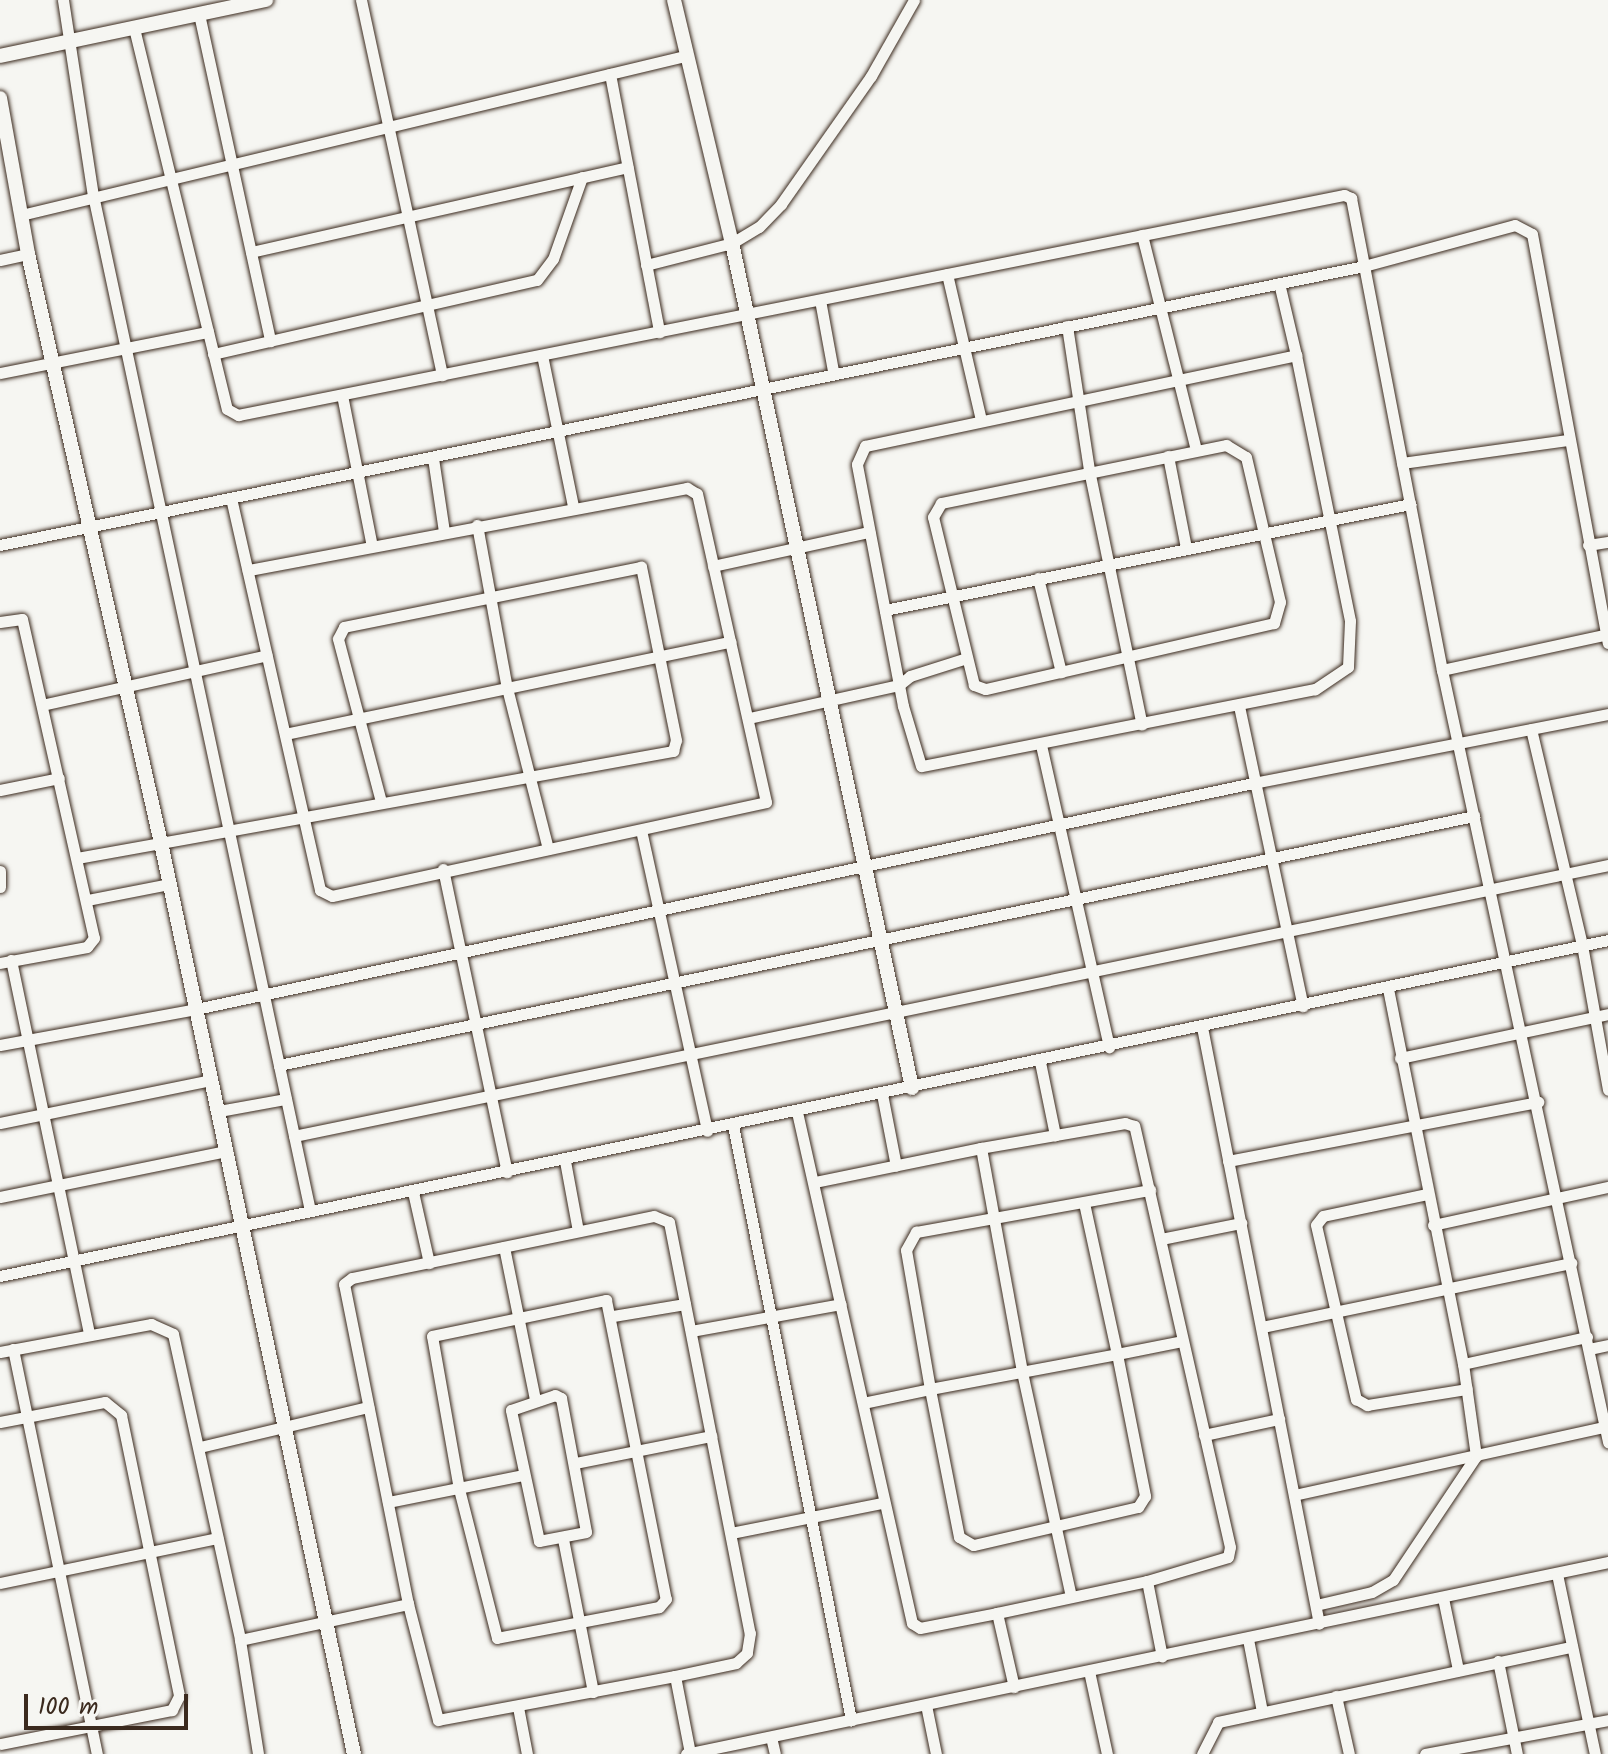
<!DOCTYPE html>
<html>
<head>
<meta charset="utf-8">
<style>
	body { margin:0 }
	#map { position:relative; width:1608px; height:1754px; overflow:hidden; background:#f6f6f2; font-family:Kalam,sans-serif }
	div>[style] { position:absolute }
	.roads { filter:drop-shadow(0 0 2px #3b2a1e) drop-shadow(0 0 2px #3b2a1e) }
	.minor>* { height:11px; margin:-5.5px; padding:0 5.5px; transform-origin:5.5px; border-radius:5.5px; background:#f6f6f2 }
	.tertiary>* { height:14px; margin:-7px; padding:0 7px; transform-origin:7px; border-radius:7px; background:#f6f6f2 }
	span { translate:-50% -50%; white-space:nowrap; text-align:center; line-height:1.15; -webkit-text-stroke:8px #f6f6f2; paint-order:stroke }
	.scale { position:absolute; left:24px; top:1694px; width:164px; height:36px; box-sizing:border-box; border:4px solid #3b2a1e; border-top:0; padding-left:10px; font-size:24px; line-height:28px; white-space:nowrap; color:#3b2a1e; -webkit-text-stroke:6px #f6f6f2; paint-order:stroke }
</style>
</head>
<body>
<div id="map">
	<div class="roads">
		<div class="minor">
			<div style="left:63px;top:0;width:197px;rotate:81.3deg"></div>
			<div style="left:93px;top:195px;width:1039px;rotate:77.94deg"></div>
			<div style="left:361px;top:0;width:384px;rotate:77.8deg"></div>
			<div style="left:199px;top:14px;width:335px;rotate:77.7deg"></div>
			<div style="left:134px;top:28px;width:392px;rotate:76.3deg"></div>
			<div style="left:227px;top:409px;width:13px;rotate:29deg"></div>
			<div style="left:238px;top:415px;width:1128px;rotate:-11.25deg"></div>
			<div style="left:1344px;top:195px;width:8px;rotate:23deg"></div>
			<div style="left:1351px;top:198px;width:481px;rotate:79.1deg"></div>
			<div style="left:1442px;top:670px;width:790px;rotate:77.86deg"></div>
			<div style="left:610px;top:74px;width:263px;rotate:79.2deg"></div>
			<div style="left:21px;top:215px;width:683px;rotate:-13.47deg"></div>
			<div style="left:1142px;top:235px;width:222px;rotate:75.9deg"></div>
			<div style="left:251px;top:252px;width:386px;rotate:-12.7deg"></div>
			<div style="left:0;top:260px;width:29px;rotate:-12deg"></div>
			<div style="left:646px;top:265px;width:89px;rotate:-14.3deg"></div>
			<div style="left:732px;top:243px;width:31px;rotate:-31deg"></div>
			<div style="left:759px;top:227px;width:32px;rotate:-46deg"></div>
			<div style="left:781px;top:204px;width:156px;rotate:-54.9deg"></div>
			<div style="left:871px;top:76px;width:87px;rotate:-60.5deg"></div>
			<div style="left:947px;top:274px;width:150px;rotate:76.9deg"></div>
			<div style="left:1279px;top:283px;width:74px;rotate:76.7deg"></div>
			<div style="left:1296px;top:355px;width:271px;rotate:78.5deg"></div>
			<div style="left:1350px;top:621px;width:46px;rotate:92.5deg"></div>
			<div style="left:1348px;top:667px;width:40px;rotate:146deg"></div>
			<div style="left:1315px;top:689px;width:401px;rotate:168.9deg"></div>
			<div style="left:921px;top:766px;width:63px;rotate:-106.7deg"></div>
			<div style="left:903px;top:706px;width:246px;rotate:-100.8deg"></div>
			<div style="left:857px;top:464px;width:20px;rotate:-66deg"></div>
			<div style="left:865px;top:446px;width:441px;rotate:-11.9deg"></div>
			<div style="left:820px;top:300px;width:72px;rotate:79.6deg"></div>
			<div style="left:1067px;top:326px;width:146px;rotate:81.3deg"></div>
			<div style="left:1089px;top:470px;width:260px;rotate:78.3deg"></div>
			<div style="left:213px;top:354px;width:332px;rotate:-12.9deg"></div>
			<div style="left:537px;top:280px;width:26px;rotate:-53deg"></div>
			<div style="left:553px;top:259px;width:87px;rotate:-70.5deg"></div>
			<div style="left:542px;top:355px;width:154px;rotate:78.4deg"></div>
			<div style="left:0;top:373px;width:212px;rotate:-11.2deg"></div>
			<div style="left:342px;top:395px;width:154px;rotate:78.8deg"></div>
			<div style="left:1226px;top:445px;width:23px;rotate:31deg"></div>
			<div style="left:1246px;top:457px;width:149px;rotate:76.8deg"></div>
			<div style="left:1280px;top:602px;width:22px;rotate:106deg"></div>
			<div style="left:1274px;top:623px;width:296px;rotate:167.1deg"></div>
			<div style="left:985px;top:689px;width:12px;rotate:-160deg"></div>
			<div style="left:974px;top:685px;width:173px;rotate:-103.7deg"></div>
			<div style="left:933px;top:517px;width:16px;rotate:-60deg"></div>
			<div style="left:941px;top:503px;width:291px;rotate:-11.5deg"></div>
			<div style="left:1168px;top:456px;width:94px;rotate:78.9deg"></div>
			<div style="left:433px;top:458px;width:75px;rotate:81.5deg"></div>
			<div style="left:1402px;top:463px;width:167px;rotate:-7.9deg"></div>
			<div style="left:231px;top:498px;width:402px;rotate:77.2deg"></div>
			<div style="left:320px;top:890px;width:13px;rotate:27deg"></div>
			<div style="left:332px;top:896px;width:444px;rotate:-12.2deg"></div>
			<div style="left:766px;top:802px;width:316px;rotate:-102.6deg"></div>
			<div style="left:697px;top:494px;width:12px;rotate:-149deg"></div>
			<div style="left:687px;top:488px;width:447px;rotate:169.4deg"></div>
			<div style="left:477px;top:525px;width:166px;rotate:79.6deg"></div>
			<div style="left:507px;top:688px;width:166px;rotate:75.7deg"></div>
			<div style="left:0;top:545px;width:1392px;rotate:-11.56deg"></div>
			<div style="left:1364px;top:266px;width:156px;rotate:-15.2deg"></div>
			<div style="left:1515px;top:225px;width:19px;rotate:28deg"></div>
			<div style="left:1532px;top:234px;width:416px;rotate:79.5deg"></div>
			<div style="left:1588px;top:545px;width:20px;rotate:-9deg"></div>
			<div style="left:713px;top:566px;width:160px;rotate:-12.3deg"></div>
			<div style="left:1038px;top:578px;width:97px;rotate:76.3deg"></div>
			<div style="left:885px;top:610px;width:536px;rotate:-11.41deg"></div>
			<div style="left:0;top:622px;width:22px;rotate:-8deg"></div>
			<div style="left:22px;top:619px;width:327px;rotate:77.3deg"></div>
			<div style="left:94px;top:938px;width:11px;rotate:128deg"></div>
			<div style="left:87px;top:947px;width:88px;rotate:169.6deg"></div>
			<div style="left:1442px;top:670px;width:170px;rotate:-12.2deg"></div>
			<div style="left:42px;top:705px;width:230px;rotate:-12.5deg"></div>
			<div style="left:1239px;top:706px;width:307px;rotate:78deg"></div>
			<div style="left:749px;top:718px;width:154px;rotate:-12.4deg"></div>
			<div style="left:899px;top:685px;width:14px;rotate:-39deg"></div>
			<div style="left:910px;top:676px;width:57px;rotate:-17.5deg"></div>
			<div style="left:1531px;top:729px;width:222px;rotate:76.7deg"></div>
			<div style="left:1582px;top:945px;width:147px;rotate:79.8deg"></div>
			<div style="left:285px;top:734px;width:455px;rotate:-11.7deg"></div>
			<div style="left:1041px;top:745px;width:310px;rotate:77.3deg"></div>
			<div style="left:0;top:790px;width:60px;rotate:-11.5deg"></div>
			<div style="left:641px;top:830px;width:308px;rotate:77.6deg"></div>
			<div style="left:77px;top:858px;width:606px;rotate:-10.18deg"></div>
			<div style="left:673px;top:751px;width:11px;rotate:-75deg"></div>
			<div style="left:676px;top:740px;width:177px;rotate:-101.4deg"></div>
			<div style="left:641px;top:567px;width:303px;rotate:168.6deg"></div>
			<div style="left:344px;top:627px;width:13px;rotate:117deg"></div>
			<div style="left:338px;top:639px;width:169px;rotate:75.2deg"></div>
			<div style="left:443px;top:869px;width:310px;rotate:78.1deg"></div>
			<div style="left:0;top:871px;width:16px;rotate:90deg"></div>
			<div style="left:87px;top:900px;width:84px;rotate:-11deg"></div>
			<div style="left:11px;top:960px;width:381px;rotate:78.2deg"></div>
			<div style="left:1202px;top:1027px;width:608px;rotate:78.91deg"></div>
			<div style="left:0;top:1045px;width:199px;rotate:-10.4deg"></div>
			<div style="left:196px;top:1009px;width:1081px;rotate:-12.07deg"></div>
			<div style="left:1253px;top:783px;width:362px;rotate:-11deg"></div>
			<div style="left:1400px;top:1058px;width:213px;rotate:-11.9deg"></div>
			<div style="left:1040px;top:1062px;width:75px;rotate:78.4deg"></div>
			<div style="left:279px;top:1065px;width:1221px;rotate:-11.77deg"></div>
			<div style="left:882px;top:1094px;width:73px;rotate:79deg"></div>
			<div style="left:219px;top:1111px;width:68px;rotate:-10.2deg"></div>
			<div style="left:797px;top:1112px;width:524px;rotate:77.32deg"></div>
			<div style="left:912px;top:1623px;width:9px;rotate:32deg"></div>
			<div style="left:920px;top:1628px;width:78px;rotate:-11deg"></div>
			<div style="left:997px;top:1613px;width:153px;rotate:-12deg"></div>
			<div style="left:1147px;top:1581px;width:84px;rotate:-16.5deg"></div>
			<div style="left:1228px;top:1557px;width:10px;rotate:-79deg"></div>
			<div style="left:1230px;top:1547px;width:432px;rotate:-102.8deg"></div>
			<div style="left:1134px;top:1126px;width:9px;rotate:-162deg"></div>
			<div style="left:1125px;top:1123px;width:146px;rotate:170.2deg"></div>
			<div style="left:981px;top:1148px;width:169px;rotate:168.4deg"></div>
			<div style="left:0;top:1123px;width:216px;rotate:-11.5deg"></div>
			<div style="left:733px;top:1125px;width:607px;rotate:78.78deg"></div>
			<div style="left:294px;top:1136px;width:1342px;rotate:-11.65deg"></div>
			<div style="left:981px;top:1148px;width:228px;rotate:79.6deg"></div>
			<div style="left:1022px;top:1372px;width:229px;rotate:77.7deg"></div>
			<div style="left:565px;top:1161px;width:71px;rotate:79.5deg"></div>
			<div style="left:1228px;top:1161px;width:316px;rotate:-10.8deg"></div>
			<div style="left:413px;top:1192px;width:73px;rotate:77.3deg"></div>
			<div style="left:1427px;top:1194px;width:106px;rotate:168.1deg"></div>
			<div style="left:1323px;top:1216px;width:11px;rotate:128deg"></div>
			<div style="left:1316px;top:1225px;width:179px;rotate:77.1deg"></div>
			<div style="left:1356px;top:1399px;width:13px;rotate:29deg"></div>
			<div style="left:1367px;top:1405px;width:101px;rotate:-9.1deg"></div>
			<div style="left:0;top:1197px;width:232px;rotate:-11.5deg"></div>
			<div style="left:1084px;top:1203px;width:155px;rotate:77.7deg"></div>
			<div style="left:1117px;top:1354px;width:66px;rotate:-11.3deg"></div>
			<div style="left:654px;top:1216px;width:16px;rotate:22deg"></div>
			<div style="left:669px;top:1222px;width:419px;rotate:78.9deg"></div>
			<div style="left:750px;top:1633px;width:20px;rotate:99deg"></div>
			<div style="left:747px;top:1653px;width:15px;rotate:138deg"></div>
			<div style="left:736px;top:1663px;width:62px;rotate:168deg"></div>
			<div style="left:675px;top:1676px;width:241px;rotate:169.5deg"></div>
			<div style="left:438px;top:1720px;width:120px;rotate:-104.5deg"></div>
			<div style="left:408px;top:1604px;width:326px;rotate:-101.3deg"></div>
			<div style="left:344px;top:1284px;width:10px;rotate:-37deg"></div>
			<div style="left:352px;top:1278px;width:308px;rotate:-11.6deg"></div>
			<div style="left:1433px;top:1225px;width:179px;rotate:-12.3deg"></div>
			<div style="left:1161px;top:1239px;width:82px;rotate:-11.3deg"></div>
			<div style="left:504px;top:1247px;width:155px;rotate:78.5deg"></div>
			<div style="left:0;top:1276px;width:1643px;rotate:-11.8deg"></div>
			<div style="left:606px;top:1300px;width:305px;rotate:78.7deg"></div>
			<div style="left:666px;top:1599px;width:11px;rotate:131deg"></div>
			<div style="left:659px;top:1607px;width:165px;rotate:169.2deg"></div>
			<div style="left:497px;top:1638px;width:154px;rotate:-104.3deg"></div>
			<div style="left:459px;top:1489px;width:155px;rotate:-100deg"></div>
			<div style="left:432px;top:1336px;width:178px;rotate:-11.7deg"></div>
			<div style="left:613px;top:1316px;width:73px;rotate:-9.5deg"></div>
			<div style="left:1262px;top:1327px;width:316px;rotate:-11.7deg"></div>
			<div style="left:691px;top:1331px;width:152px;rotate:-10.2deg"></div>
			<div style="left:13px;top:1349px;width:414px;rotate:78.3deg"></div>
			<div style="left:1589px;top:1349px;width:19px;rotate:-12deg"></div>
			<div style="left:0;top:1352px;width:154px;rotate:-10.5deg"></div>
			<div style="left:151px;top:1324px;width:24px;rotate:24deg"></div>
			<div style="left:173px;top:1334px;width:313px;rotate:77.6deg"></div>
			<div style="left:240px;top:1640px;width:115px;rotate:81deg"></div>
			<div style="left:1463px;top:1364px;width:127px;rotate:-12.3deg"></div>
			<div style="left:555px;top:1395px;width:7px;rotate:27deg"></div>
			<div style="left:561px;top:1398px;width:136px;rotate:79.4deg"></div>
			<div style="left:586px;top:1532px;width:48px;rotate:169.2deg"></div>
			<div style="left:539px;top:1541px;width:134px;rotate:-102.1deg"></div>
			<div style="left:511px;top:1410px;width:46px;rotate:-18.8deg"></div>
			<div style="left:863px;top:1403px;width:68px;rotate:-11.8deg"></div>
			<div style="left:930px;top:1389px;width:190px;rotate:-10.6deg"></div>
			<div style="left:1117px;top:1354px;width:145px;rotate:78.8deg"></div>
			<div style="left:1145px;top:1496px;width:13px;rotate:122deg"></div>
			<div style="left:1138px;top:1507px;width:169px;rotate:167deg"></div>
			<div style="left:973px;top:1545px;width:16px;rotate:-150deg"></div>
			<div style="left:959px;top:1537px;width:151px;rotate:-101.1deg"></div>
			<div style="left:930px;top:1389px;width:141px;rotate:-99.8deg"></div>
			<div style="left:906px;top:1250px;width:21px;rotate:-61deg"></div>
			<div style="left:916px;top:1232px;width:238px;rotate:-10.2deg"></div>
			<div style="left:0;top:1422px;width:107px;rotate:-10.8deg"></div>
			<div style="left:105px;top:1402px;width:21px;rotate:39deg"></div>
			<div style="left:121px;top:1415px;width:287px;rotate:78.3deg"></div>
			<div style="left:179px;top:1696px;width:16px;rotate:117deg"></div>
			<div style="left:172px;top:1710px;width:175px;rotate:168.8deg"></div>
			<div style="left:1204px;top:1435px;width:77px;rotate:-12deg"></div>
			<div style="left:200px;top:1447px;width:173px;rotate:-13.4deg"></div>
			<div style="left:575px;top:1463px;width:139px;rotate:-11.2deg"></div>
			<div style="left:1294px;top:1495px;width:321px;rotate:-12.4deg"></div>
			<div style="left:388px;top:1502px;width:138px;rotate:-11.3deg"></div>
			<div style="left:731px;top:1533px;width:153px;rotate:-11.3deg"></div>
			<div style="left:563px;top:1539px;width:156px;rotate:78.9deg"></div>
			<div style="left:1557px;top:1574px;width:184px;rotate:78.1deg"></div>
			<div style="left:1147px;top:1581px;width:77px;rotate:78.8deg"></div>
			<div style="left:0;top:1583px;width:222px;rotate:-11.7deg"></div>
			<div style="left:1443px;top:1598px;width:74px;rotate:78.2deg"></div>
			<div style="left:1316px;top:1605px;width:57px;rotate:-13.1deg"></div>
			<div style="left:1372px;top:1592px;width:24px;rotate:-30deg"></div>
			<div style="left:1393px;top:1580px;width:149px;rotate:-56.2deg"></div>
			<div style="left:1476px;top:1456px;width:93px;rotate:-98deg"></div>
			<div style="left:1463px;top:1364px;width:382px;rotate:-101.3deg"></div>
			<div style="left:997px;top:1613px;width:76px;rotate:77.1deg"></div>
			<div style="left:1248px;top:1639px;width:74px;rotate:79.1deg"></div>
			<div style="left:240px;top:1640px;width:172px;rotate:-12.1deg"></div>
			<div style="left:1498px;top:1661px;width:95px;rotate:78.5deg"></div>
			<div style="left:1089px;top:1671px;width:85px;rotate:77.8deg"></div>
			<div style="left:675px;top:1676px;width:78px;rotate:79deg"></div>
			<div style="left:1336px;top:1696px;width:59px;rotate:77.4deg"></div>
			<div style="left:926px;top:1705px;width:50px;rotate:78.5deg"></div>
			<div style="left:518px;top:1707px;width:48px;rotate:79.2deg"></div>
			<div style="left:771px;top:1737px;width:17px;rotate:77deg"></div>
			<div style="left:686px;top:1754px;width:942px;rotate:-11.76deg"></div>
			<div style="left:1202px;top:1754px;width:36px;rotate:-63deg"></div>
			<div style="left:1218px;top:1722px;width:362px;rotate:-12deg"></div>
			<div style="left:1425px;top:1754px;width:186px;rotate:-10.5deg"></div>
		</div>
		<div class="tertiary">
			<div style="left:674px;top:0;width:250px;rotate:76.6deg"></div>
			<div style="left:732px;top:243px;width:864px;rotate:77.97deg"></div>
			<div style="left:0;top:56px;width:272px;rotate:-11.9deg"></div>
			<div style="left:0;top:98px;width:158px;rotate:79.8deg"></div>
			<div style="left:28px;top:254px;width:604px;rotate:77.28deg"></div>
			<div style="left:161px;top:843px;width:931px;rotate:78.04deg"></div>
		</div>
	</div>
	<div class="scale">100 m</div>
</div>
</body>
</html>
